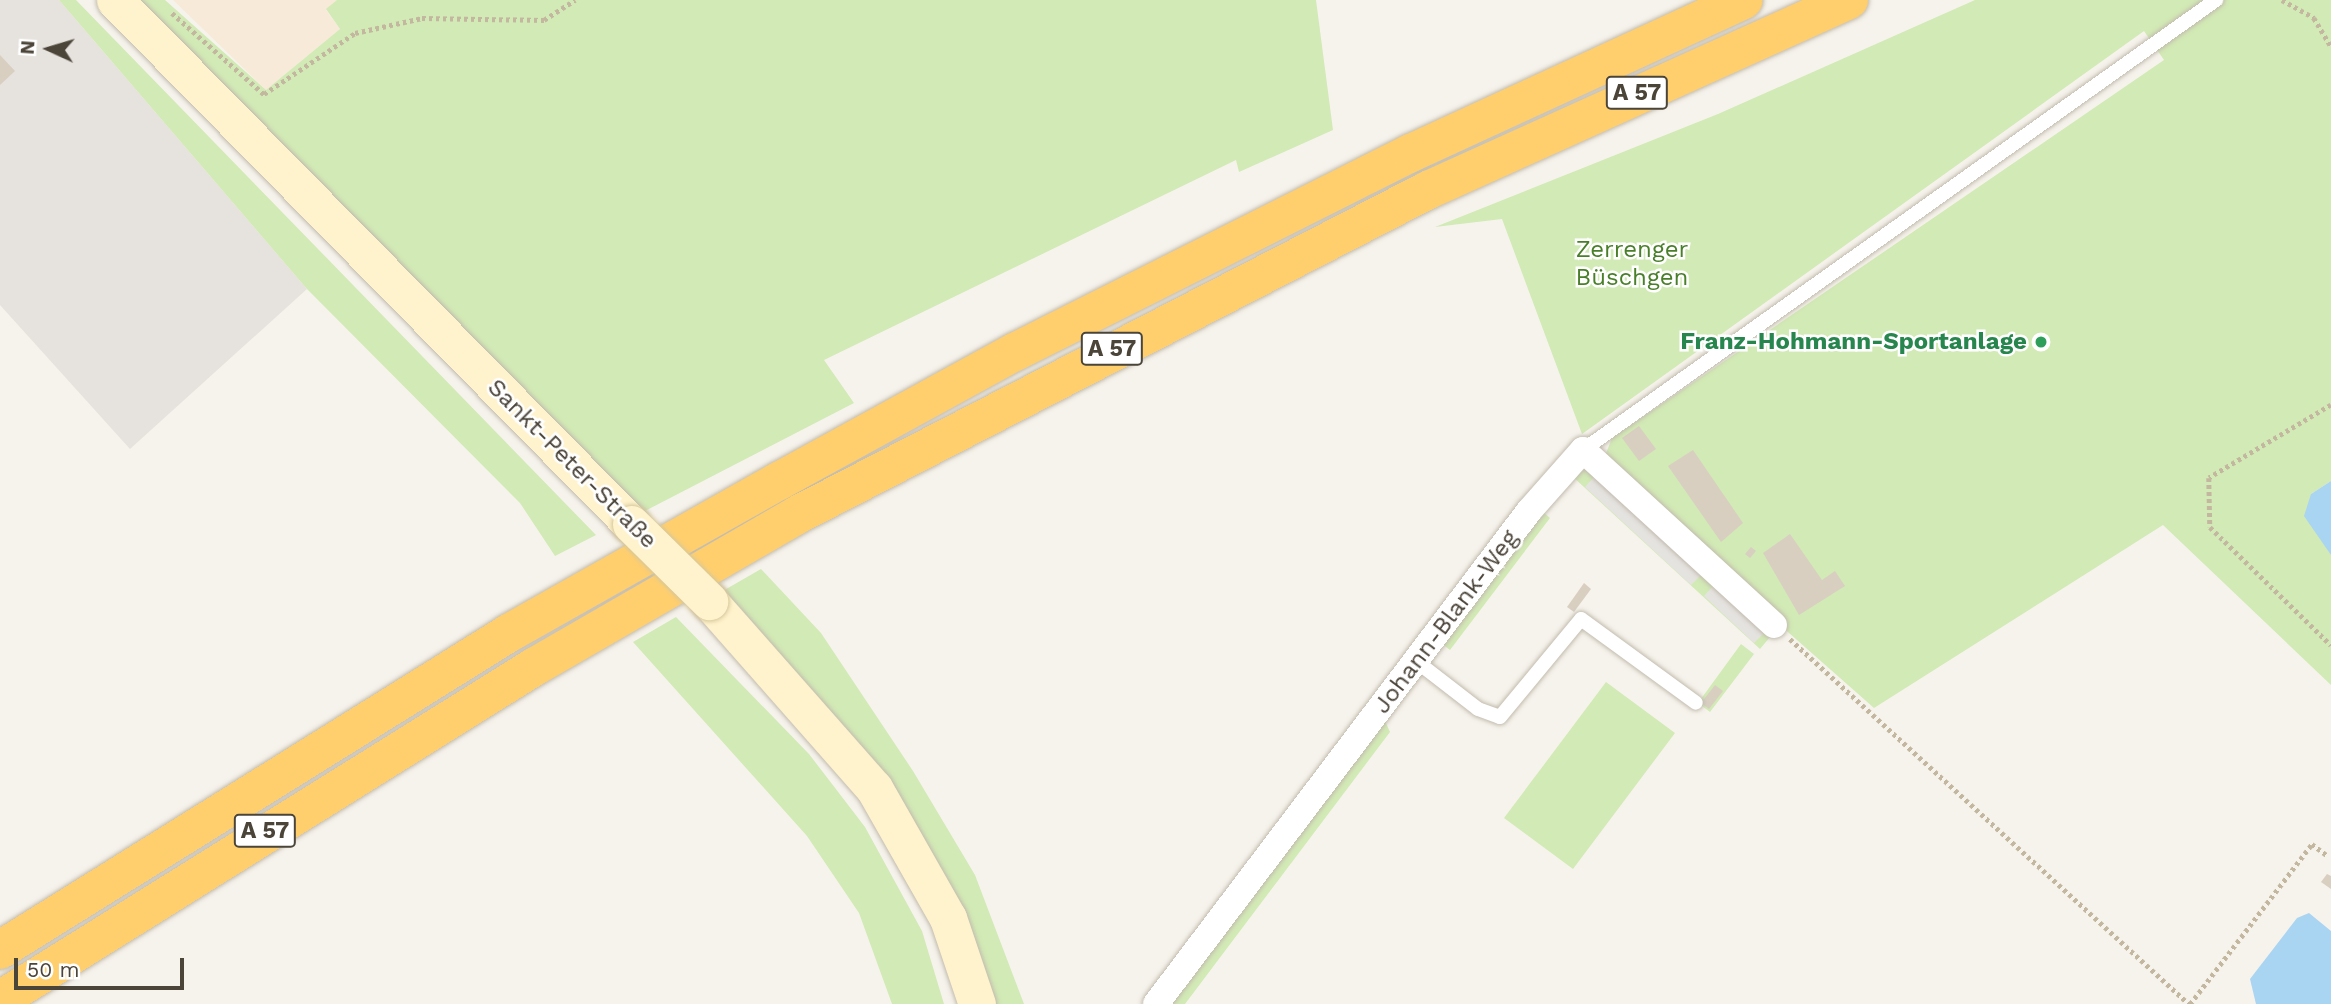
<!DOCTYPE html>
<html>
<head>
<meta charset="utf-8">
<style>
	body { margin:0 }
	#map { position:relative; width:2331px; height:1004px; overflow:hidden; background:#f6f3ec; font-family:"Work Sans",sans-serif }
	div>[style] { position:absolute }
	.commercial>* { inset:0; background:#f7ead8 }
	.industrial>* { inset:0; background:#e6e2dd }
	.green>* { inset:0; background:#d2eab5 }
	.parking>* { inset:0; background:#e5e3e0 }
	.water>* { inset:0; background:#a9d4f2 }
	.building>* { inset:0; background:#d8cfc1 }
	.path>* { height:4.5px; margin-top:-2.25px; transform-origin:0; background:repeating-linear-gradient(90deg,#c4b79f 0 3.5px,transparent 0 7px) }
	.roads { filter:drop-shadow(0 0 2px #c2bbae) drop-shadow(0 0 2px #c2bbae) }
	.lane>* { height:14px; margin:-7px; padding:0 7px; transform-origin:7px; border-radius:7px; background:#fff }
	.street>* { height:26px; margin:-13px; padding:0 13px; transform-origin:13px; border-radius:13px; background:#fff }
	.secondary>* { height:37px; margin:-18.5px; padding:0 18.5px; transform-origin:18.5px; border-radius:18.5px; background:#fff3cd }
	.highway>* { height:38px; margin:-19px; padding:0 19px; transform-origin:19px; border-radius:19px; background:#ffcf6e }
	.bridges { filter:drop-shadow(0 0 2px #d6c79b) drop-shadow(0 0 2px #d6c79b) }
	.secondary-bridge>* { height:37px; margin:-18.5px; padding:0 18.5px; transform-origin:18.5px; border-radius:18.5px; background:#fff3cd }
	.dots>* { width:19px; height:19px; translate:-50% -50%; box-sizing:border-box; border:4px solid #fff; border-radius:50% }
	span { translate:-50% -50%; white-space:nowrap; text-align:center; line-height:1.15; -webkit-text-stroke:5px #fff; paint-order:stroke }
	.shield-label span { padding:2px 5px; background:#fff; border:2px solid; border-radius:5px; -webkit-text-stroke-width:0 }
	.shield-label { font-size:23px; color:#4b4439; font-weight:700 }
	.park-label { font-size:24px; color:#4a7f2a }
	.leisure-label { font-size:24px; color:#27864d; font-weight:700 }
	.right { translate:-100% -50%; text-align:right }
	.street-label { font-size:24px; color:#4b4439 }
	.north { position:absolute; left:14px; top:14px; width:70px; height:70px; -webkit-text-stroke:5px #fff; paint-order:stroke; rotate:274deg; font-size:19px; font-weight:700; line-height:28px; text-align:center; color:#4b4439 }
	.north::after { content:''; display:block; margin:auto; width:24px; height:32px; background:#4b4439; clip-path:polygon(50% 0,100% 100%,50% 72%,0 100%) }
	.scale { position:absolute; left:14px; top:958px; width:170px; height:32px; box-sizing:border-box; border:4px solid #4b4439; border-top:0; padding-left:9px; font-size:21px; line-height:24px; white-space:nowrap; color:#4b4439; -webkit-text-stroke:5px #fff; paint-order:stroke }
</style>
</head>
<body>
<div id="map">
	<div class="commercial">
		<div style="clip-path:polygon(173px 0,337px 0,326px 10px,340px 29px,266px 90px)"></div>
	</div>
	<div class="industrial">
		<div style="clip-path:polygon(0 0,59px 0,307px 289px,130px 449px,0 305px)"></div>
	</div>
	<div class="green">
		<div style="clip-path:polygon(59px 0,76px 0,596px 535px,555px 556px,520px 503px,307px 289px)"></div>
		<div style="clip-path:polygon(136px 0,165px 0,266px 90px,340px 29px,326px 9px,337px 0,1316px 0,1333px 130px,1239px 172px,1236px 160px,824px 360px,854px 403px,643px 512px)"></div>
		<div style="clip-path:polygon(1975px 0,2331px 0,2331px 481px,2311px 494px,2331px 555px,2331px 685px,2163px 525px,1874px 708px,1780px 625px,1760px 649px,1572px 476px,1603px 461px,1612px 438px,2164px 60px,2144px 31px,1582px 434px,1502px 219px,1435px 227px,1718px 114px)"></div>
		<div style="clip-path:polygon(1542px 511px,1550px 518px,1450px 650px,1441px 643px)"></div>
		<div style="clip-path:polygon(761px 569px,821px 633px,913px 771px,975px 875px,1024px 1004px,989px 1004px,961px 911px,919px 829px,881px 776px,721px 592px)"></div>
		<div style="clip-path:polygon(676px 617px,809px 754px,865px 827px,922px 931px,944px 1004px,892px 1004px,859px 913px,807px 836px,633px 642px)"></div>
		<div style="clip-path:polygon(1741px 644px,1754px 654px,1710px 712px,1698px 703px)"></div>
		<div style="clip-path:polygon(1606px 682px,1675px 733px,1573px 869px,1504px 818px)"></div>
		<div style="clip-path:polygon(1384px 719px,1390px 732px,1185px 1004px,1167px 1004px)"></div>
	</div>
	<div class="parking">
		<div style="clip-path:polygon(1597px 474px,1704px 572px,1691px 585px,1585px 487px)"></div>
		<div style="clip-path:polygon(1716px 583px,1767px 630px,1754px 643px,1704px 596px)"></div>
	</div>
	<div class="water">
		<div style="clip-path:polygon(2331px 481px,2331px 555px,2304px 516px,2311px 494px)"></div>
		<div style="clip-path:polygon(2309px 913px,2331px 931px,2331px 1004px,2256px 1004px,2250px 979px,2297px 918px)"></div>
	</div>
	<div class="building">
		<div style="clip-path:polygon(0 55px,15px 71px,0 85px)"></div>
		<div style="clip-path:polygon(1639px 426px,1656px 449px,1639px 461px,1622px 438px)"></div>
		<div style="clip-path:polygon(1693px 450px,1743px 523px,1721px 542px,1668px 466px)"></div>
		<div style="clip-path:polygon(1790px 534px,1822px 580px,1835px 571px,1845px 586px,1799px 615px,1763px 553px)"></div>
		<div style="clip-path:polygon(1751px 547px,1756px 551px,1750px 558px,1745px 554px)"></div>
		<div style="clip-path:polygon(1584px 583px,1591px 589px,1574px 612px,1567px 607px)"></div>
		<div style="clip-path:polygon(1715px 685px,1723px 691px,1709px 709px,1701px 703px)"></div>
		<div style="clip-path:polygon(2327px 874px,2331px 876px,2331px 889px,2321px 882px)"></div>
	</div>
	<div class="path">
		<div style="left:2282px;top:0;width:37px;rotate:29deg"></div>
		<div style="left:2314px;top:18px;width:33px;rotate:59deg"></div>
		<div style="left:172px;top:13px;width:123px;rotate:41.4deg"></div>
		<div style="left:264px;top:94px;width:110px;rotate:-33.8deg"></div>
		<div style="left:355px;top:33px;width:69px;rotate:-12.6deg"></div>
		<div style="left:422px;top:18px;width:122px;rotate:0.9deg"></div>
		<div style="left:544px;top:20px;width:37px;rotate:-33deg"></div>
		<div style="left:2331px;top:405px;width:142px;rotate:149.1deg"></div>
		<div style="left:2209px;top:478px;width:49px;rotate:88.8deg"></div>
		<div style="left:2210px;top:527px;width:169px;rotate:44.3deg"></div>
		<div style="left:1790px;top:639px;width:541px;rotate:42.45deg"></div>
		<div style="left:2190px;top:1004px;width:201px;rotate:-52.7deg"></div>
		<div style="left:2312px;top:844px;width:20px;rotate:37deg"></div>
	</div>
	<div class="roads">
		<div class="lane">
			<div style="left:1583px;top:450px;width:777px;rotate:-35.41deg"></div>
			<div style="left:1416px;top:661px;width:78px;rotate:37.7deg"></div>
			<div style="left:1478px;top:709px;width:23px;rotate:20deg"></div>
			<div style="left:1500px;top:717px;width:127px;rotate:-50.4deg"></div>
			<div style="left:1581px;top:619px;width:142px;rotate:36.1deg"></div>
		</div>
		<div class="street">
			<div style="left:1156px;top:1004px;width:618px;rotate:-52.89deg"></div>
			<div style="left:1529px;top:511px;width:81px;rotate:-48.5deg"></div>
			<div style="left:1583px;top:450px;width:259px;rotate:42.5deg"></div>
		</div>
		<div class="secondary">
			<div style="left:115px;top:0;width:735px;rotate:45.44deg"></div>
			<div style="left:709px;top:601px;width:249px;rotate:48.6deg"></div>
			<div style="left:874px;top:788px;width:150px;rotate:60.4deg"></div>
			<div style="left:948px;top:918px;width:91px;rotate:71.4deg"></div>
		</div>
		<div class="highway">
			<div style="left:0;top:950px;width:600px;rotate:-31.91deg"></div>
			<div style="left:509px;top:633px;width:310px;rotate:-29.4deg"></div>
			<div style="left:779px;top:481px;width:269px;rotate:-28.7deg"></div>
			<div style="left:1015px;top:352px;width:443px;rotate:-26.7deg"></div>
			<div style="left:1411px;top:153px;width:366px;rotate:-24.7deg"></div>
			<div style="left:0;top:1000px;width:629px;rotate:-31.95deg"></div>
			<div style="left:534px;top:667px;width:306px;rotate:-30deg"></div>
			<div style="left:799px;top:514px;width:708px;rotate:-27.25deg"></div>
			<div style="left:1428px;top:190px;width:462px;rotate:-24.3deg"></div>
		</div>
	</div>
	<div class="bridges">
		<div class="secondary-bridge">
			<div style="left:631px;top:524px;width:110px;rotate:44.6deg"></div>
		</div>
	</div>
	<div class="dots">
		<div style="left:2041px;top:342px;background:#2e9e5b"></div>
	</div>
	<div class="shield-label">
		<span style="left:1637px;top:93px">A 57</span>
		<span style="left:1112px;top:349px">A 57</span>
		<span style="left:265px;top:831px">A 57</span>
	</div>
	<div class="park-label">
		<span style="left:1632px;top:264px">Zerrenger<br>Büschgen</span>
	</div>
	<div class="leisure-label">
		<span class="right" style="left:2027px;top:342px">Franz-Hohmann-Sportanlage</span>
	</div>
	<div class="street-label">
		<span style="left:572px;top:464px;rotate:45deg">Sankt-Peter-Straße</span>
		<span style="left:1446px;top:622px;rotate:-53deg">Johann-Blank-Weg</span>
	</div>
	<div class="north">N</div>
	<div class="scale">50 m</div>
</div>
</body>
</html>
